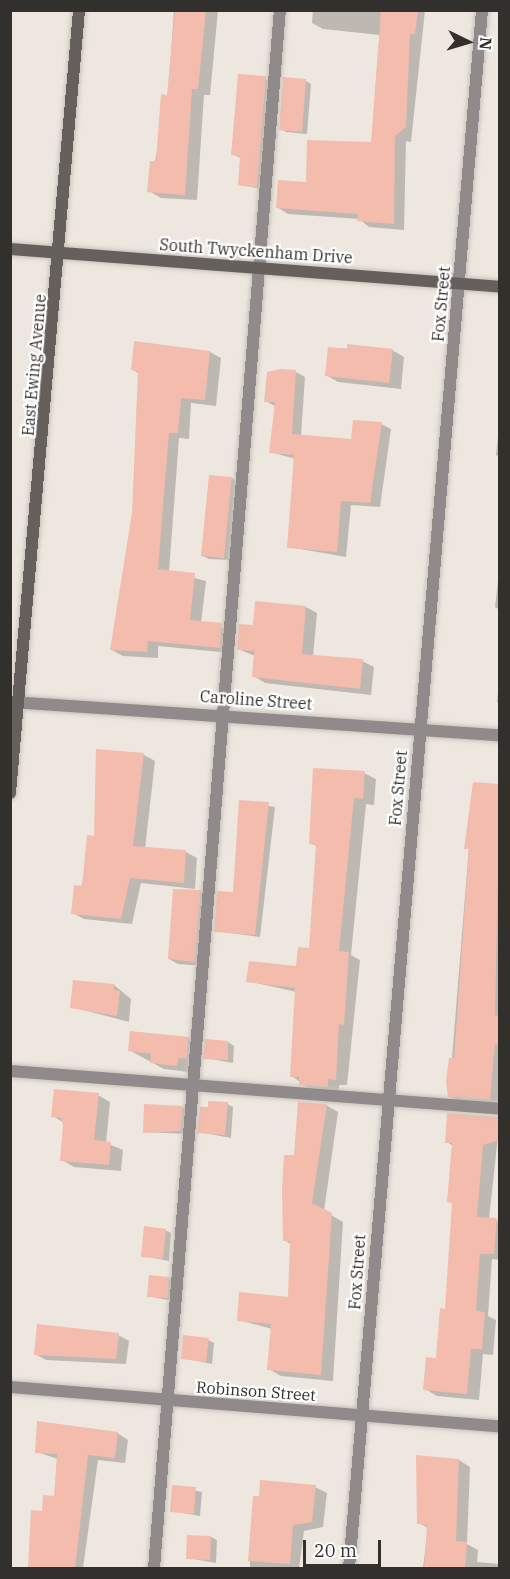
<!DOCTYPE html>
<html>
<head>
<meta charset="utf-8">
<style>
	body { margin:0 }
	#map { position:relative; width:510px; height:1579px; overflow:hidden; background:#ede7df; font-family:"IBM Plex Serif",serif }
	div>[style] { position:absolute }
	.shadow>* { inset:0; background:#0003 }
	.building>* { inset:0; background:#f3bcad }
	.roads { filter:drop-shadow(0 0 2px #c8c2bb) drop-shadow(0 0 2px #c8c2bb) }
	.lane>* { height:12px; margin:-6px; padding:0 6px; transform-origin:6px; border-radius:6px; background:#908b8a }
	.street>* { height:12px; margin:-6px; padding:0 6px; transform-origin:6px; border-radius:6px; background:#908b8a }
	.secondary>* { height:12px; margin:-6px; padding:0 6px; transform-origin:6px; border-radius:6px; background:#66605d }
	span { translate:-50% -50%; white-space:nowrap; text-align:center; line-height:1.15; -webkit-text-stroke:4.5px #fff; paint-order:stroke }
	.street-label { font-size:16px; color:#32302d }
	.frame { position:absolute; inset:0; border:12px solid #32302d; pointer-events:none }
	.north { position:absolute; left:438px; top:12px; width:60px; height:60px; -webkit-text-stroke:4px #fff; paint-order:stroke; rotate:95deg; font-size:16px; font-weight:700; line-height:24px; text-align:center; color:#32302d }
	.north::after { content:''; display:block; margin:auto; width:21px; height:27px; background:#32302d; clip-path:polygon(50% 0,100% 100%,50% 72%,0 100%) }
	.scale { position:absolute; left:303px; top:1540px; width:78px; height:27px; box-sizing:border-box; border:3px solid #32302d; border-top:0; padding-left:8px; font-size:18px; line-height:21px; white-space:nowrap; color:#32302d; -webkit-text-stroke:4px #fff; paint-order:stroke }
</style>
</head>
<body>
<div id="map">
	<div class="shadow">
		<div style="clip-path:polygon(174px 10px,218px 10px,210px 95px,204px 95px,197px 200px,161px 198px,149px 191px,168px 96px)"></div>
		<div style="clip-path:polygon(313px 10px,425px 10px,411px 142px,406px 141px,404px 230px,369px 227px,359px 219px,288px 214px,277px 207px,372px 144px,380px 35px,323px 29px,312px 23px)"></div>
		<div style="clip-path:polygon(239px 75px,272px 81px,263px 189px,239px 185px,241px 158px,232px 154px)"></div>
		<div style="clip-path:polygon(306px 81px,311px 84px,307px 134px,286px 132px,280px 129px)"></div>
		<div style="clip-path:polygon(329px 348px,392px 350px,404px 357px,401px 389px,338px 382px,326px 375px)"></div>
		<div style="clip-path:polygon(210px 352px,221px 358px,216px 406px,191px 403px,189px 439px,179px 438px,169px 572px,206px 581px,201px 623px,233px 630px,231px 653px,158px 646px,158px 658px,123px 656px,112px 650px,134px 513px,140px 374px,133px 370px)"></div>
		<div style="clip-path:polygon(296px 372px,305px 377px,301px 436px,353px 440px,381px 424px,391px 429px,380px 507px,351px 505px,346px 557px,289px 547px,296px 459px,270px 452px,276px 407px,266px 401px)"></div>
		<div style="clip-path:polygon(500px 419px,500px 457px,496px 455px)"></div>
		<div style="clip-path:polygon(232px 478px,238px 482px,230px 560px,209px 559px,203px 556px)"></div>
		<div style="clip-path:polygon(498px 581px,500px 581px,500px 610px,495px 607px)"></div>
		<div style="clip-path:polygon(257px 602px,306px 607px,317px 613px,313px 657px,362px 661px,374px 667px,371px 695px,265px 683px,254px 676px,255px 656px,238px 649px,255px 627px)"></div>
		<div style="clip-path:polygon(500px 672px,500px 704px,497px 702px)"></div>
		<div style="clip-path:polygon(97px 750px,144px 755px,155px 761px,145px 849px,186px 852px,197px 858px,195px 889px,141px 883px,132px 924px,84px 919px,73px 913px,96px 838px)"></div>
		<div style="clip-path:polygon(364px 773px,376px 779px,374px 805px,366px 804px,351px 955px,360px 960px,347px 1085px,339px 1085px,339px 1093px,312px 1091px,292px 1076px,297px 992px,247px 981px,298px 968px,310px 950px,318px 847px,311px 843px)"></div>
		<div style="clip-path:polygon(474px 784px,500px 786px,500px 1105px,460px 1102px,449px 1096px)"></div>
		<div style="clip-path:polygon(240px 801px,275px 807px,260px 937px,215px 931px,234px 893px)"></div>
		<div style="clip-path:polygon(200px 891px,209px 897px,204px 966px,178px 964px,169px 959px)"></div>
		<div style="clip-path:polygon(114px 985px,131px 999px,129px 1022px,72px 1007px)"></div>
		<div style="clip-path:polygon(188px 1038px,200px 1045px,189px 1072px,164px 1069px,129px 1050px)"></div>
		<div style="clip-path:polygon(228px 1042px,234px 1046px,233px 1063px,205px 1058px)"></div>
		<div style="clip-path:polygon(98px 1095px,110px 1102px,106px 1143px,123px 1150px,121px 1171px,74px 1167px,62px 1160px,64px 1123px,53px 1116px)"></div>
		<div style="clip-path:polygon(227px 1104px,233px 1107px,231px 1138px,199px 1132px)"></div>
		<div style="clip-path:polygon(326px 1105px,338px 1112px,324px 1211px,343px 1222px,333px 1381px,281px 1376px,269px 1369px,272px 1329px,239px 1320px,290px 1298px,291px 1244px,284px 1240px,296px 1157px)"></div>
		<div style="clip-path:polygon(183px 1107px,188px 1111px,187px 1134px,144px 1132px)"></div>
		<div style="clip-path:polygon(500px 1118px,489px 1219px,500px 1221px,500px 1260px,492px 1259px,488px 1316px,496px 1320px,493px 1355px,483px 1354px,479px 1400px,437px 1396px,425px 1389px,437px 1360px,447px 1310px,454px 1204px,449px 1201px,453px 1146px,447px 1142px)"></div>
		<div style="clip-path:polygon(165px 1230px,171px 1233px,169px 1261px,143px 1256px)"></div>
		<div style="clip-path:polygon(169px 1279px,175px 1282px,173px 1301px,148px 1296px)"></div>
		<div style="clip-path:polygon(118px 1335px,129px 1341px,126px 1364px,46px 1360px,35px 1354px)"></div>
		<div style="clip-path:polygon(208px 1340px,214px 1343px,212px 1364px,182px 1358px)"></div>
		<div style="clip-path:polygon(117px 1433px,128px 1440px,125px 1463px,98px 1460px,83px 1568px,21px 1568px,30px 1567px,43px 1513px,55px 1498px,58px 1459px,37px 1452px)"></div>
		<div style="clip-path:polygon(459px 1460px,470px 1467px,467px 1544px,478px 1550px,477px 1562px,500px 1564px,500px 1568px,423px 1568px,428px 1528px,419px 1523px)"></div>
		<div style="clip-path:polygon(173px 1486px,202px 1492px,200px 1516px,171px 1511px)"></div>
		<div style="clip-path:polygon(315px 1487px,327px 1493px,323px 1527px,304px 1531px,299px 1568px,250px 1568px,250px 1561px)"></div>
		<div style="clip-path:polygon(211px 1537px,217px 1540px,216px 1563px,188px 1558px)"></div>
	</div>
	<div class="building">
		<div style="clip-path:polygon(175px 10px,206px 10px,198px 89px,192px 89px,185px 195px,147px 192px,150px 161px,156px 161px,161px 94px,167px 95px)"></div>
		<div style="clip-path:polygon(381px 10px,418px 10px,415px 34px,410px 34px,406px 127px,395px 136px,394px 224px,357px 221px,358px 214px,276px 208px,278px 180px,306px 182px,307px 140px,371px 142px)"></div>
		<div style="clip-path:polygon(238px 74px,266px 76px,257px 187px,238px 185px,240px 156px,231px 155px)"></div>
		<div style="clip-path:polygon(283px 77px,306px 79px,302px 132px,279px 130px)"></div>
		<div style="clip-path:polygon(134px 341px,210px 351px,205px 400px,181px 398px,178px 433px,169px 433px,158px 569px,195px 573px,190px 620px,222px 623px,220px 648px,148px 641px,147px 652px,110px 650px,132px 513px,138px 371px,131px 370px)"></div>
		<div style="clip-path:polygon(347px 344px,393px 349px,389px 383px,325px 376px,328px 347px,347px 349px)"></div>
		<div style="clip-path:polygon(280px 369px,296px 370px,292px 434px,351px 439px,353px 420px,382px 422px,370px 503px,341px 501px,337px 552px,287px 548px,294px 455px,269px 453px,275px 402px,264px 402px,267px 372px)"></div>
		<div style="clip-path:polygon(209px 475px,232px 477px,224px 558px,201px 556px)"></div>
		<div style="clip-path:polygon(255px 601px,306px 606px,302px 654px,363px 659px,360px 689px,252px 677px,254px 651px,237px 650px,239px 624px,253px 625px)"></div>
		<div style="clip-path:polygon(96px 749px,144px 753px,133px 846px,186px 850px,184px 883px,130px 878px,121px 919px,71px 914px,74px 885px,82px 886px,87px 835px,94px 836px)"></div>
		<div style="clip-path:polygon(313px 768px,365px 771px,363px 799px,354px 798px,339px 951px,349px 952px,344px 1025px,339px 1024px,336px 1080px,328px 1079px,328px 1087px,299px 1085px,299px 1077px,290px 1077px,295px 988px,246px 982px,249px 961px,296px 966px,298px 947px,309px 948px,316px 845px,309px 844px)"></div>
		<div style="clip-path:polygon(473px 782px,500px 784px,495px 1015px,500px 1016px,500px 1045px,495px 1044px,490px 1100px,448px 1097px,446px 1082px,449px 1058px,454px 1058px,469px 849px,464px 849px)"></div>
		<div style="clip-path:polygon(239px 800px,269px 802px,255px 935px,214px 932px,217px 891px,233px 892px)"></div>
		<div style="clip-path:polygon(173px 889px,201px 890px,195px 962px,168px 959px)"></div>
		<div style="clip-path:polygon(73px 980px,114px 984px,114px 990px,120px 991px,117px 1016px,70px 1008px)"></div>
		<div style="clip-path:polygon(130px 1031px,189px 1037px,187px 1058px,178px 1058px,177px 1066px,150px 1063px,151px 1054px,128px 1051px)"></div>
		<div style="clip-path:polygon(205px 1039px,228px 1041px,228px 1060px,203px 1059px)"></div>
		<div style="clip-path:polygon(54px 1089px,99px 1093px,94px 1140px,111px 1142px,109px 1165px,60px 1161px,63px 1125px,61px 1118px,51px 1117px)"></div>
		<div style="clip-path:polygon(208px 1101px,228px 1102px,225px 1135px,197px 1133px,200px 1107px,208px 1107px)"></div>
		<div style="clip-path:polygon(298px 1102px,327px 1104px,312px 1203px,332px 1213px,321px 1375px,267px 1370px,271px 1324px,237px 1321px,239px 1292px,288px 1297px,290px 1241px,283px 1241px,282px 1189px,284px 1155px,294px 1155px)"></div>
		<div style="clip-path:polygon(144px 1104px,183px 1106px,181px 1131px,143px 1133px)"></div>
		<div style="clip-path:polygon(447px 1113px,500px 1117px,500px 1140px,483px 1145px,477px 1217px,497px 1218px,494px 1254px,480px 1254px,476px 1311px,485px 1312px,482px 1349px,471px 1349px,467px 1394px,423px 1390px,426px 1357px,436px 1358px,440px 1308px,445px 1309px,452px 1203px,447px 1202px,452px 1143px,445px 1143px)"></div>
		<div style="clip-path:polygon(144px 1226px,166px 1229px,163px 1259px,141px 1257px)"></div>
		<div style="clip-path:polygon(149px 1275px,169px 1277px,168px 1298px,147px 1297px)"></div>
		<div style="clip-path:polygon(37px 1324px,119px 1333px,116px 1359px,34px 1355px)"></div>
		<div style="clip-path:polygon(183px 1335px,209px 1338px,206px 1362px,181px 1359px)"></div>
		<div style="clip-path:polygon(37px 1421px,118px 1432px,115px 1458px,88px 1455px,75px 1569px,28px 1569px,31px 1510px,42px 1511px,43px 1495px,54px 1496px,57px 1454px,35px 1453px)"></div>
		<div style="clip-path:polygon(416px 1455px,459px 1459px,456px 1541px,467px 1542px,465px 1569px,424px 1569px,427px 1525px,417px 1524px)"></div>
		<div style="clip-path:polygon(260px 1480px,316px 1485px,312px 1522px,293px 1525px,290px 1564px,248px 1561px,253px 1496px,259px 1496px)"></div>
		<div style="clip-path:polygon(172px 1485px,196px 1487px,194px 1514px,170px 1512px)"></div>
		<div style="clip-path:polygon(187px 1535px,211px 1536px,210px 1560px,186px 1559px)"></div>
	</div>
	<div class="roads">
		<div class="lane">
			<div style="left:10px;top:1071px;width:491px;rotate:4.4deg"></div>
			<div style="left:154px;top:1568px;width:1563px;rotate:-85.38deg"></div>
		</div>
		<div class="street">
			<div style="left:10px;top:702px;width:491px;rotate:3.9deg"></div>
			<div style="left:10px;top:1387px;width:492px;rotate:4.6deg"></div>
			<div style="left:349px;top:1568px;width:1564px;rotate:-85.12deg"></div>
		</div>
		<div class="secondary">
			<div style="left:10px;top:249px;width:491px;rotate:4.4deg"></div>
			<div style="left:10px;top:793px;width:786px;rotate:-84.96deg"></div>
		</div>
	</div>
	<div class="street-label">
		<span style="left:256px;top:251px;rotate:4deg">South Twyckenham Drive</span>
		<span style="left:441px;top:304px;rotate:-85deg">Fox Street</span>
		<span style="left:34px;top:365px;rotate:-85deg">East Ewing Avenue</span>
		<span style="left:256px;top:700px;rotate:4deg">Caroline Street</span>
		<span style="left:398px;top:788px;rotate:-85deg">Fox Street</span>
		<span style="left:357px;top:1272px;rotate:-86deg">Fox Street</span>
		<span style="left:256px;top:1391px;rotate:4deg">Robinson Street</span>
	</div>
	<div class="frame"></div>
	<div class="north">N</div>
	<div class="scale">20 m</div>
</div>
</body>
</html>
